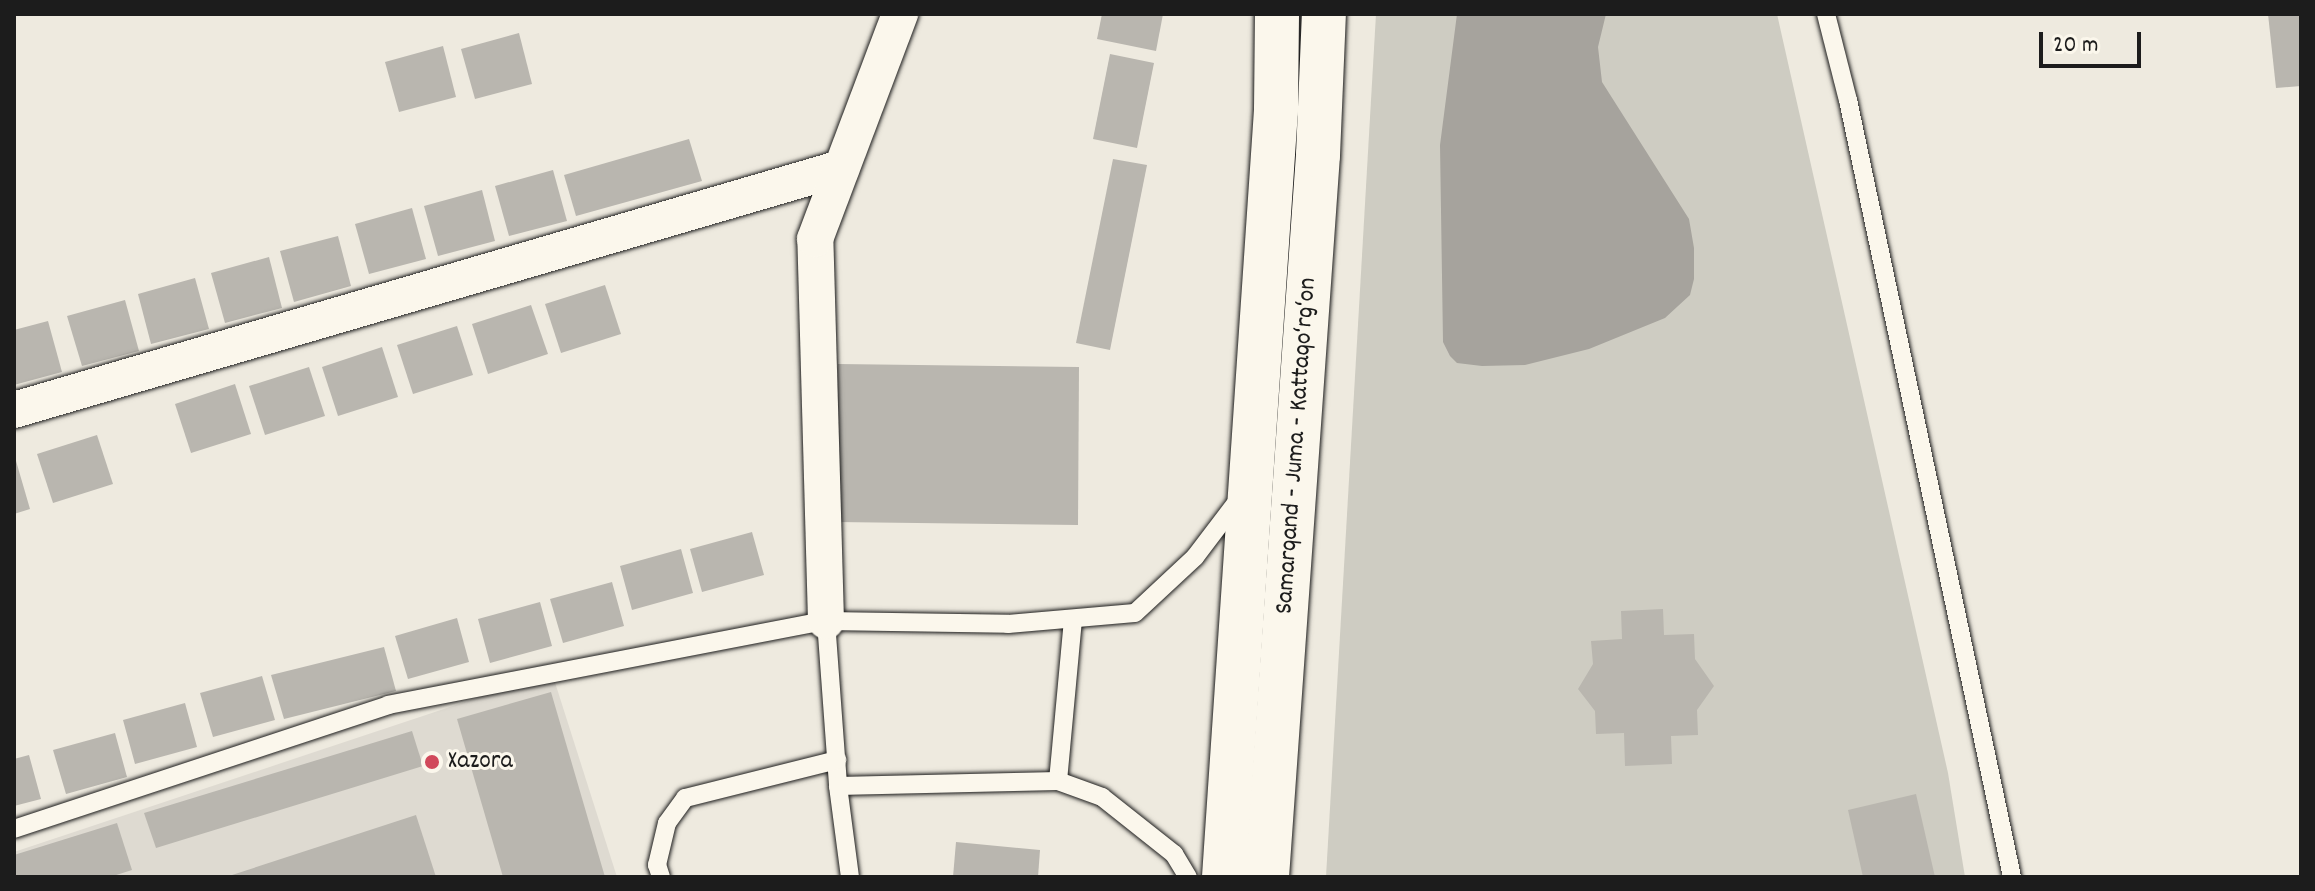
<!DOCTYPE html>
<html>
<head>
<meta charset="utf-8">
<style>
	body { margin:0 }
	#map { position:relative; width:2315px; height:891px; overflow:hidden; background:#eeeadf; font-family:Dekko,sans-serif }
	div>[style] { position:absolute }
	.built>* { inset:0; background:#dedad1 }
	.green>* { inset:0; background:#ceccc2 }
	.water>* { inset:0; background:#a6a39d }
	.building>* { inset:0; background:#b9b6af }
	.roads { filter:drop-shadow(0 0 2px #1c1c1c) drop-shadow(0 0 2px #1c1c1c) }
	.service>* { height:18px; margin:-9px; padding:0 9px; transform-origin:9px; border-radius:9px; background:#fbf7ec }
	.minor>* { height:36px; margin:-18px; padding:0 18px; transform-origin:18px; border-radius:18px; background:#fbf7ec }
	.primary>* { height:44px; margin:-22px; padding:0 22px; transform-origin:22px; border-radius:22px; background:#fbf7ec }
	.dots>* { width:22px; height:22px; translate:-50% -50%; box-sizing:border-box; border:4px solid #fbf7ec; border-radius:50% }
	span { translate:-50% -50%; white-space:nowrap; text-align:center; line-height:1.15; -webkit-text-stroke:6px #fbf7ec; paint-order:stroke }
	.street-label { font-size:26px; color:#1c1c1c }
	.poi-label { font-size:26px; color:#1c1c1c }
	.left { translate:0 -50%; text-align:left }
	.frame { position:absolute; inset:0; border:16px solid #1c1c1c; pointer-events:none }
	.scale { position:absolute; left:2039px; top:32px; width:102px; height:36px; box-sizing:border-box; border:4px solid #1c1c1c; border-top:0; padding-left:10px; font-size:24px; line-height:28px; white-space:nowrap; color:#1c1c1c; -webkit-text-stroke:6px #fbf7ec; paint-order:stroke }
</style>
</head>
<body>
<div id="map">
	<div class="built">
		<div style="clip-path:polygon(552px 673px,617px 877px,14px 877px,14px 852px)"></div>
	</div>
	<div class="green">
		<div style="clip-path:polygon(1376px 14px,1777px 14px,1948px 773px,1965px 877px,1326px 877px)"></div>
	</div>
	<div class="water">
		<div style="clip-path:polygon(1457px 14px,1606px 14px,1598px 47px,1602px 82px,1689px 219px,1694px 248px,1694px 279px,1690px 295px,1665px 318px,1589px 349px,1525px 365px,1482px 366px,1457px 363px,1450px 356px,1443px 342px,1440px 145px)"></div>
	</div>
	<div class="building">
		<div style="clip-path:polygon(1102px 14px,1163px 14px,1156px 51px,1097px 39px)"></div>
		<div style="clip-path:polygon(2268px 14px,2301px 14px,2301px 86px,2276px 88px)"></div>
		<div style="clip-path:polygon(519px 33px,532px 84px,475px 99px,461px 49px)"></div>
		<div style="clip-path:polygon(443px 46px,456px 97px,399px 112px,385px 62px)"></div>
		<div style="clip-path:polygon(1110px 54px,1154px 63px,1137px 148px,1093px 139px)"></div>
		<div style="clip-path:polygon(689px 139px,702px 181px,576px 216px,564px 175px)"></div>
		<div style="clip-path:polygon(1113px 159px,1147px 165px,1110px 350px,1076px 343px)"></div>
		<div style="clip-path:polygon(553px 170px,567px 221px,509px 236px,495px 186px)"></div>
		<div style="clip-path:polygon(482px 190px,495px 241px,438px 256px,424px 206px)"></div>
		<div style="clip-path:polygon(412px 208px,426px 259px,369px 274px,355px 224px)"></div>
		<div style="clip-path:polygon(338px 236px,351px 286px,294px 302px,280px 251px)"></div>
		<div style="clip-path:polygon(269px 257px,282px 308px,225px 323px,211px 273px)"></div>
		<div style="clip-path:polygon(195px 278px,209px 329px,151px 344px,138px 294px)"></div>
		<div style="clip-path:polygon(605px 285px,621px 334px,561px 353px,545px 304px)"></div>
		<div style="clip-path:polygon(125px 300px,139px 351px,82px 366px,67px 316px)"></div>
		<div style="clip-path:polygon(531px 305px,548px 354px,488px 374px,472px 324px)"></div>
		<div style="clip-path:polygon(48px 321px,62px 372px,14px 385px,14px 330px)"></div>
		<div style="clip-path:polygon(457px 326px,473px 375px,413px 394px,397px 345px)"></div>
		<div style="clip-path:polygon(382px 347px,398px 397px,338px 416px,322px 367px)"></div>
		<div style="clip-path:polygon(838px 364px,1079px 367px,1078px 525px,836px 522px)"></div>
		<div style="clip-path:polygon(309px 367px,325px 416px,265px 435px,249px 386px)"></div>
		<div style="clip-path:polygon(235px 384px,251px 434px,191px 453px,175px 404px)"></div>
		<div style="clip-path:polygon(97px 435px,113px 484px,53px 503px,37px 454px)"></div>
		<div style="clip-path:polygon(14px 454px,30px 509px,14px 514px)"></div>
		<div style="clip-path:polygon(752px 532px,764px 575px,702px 592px,690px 549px)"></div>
		<div style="clip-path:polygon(681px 549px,693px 593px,632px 610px,620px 566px)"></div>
		<div style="clip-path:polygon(612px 582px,624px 626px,563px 643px,550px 599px)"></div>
		<div style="clip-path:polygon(540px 602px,552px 646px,490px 663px,478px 619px)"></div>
		<div style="clip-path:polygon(1663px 609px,1664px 635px,1694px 634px,1695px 659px,1714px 686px,1697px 710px,1698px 735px,1671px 736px,1672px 764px,1625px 766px,1624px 733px,1596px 734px,1595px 711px,1578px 689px,1593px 664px,1591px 641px,1622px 639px,1621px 611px)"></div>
		<div style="clip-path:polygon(457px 618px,469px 662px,408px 679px,395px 636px)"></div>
		<div style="clip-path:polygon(384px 647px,396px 691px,284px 719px,271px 675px)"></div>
		<div style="clip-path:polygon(262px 676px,275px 720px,213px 737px,200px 693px)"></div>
		<div style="clip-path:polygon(551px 692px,605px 877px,503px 877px,457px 719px)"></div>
		<div style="clip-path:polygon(185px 703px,197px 747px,135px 764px,123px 720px)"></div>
		<div style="clip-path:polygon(412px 731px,423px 766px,156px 848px,144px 813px)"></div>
		<div style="clip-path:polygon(115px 733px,127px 777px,66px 794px,53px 750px)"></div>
		<div style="clip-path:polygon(29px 755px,41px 799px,14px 806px,14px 759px)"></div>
		<div style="clip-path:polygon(1916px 794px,1935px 877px,1863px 877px,1848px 810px)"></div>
		<div style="clip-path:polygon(416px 815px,436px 877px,229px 877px,229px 876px)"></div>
		<div style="clip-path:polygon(117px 823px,132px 870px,110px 877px,14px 877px,14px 855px)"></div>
		<div style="clip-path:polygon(956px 842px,1040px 850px,1038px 877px,953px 877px)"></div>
	</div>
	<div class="roads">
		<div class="service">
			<div style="left:1826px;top:14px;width:89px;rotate:75.7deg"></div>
			<div style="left:1848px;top:100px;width:794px;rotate:78.08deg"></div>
			<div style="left:826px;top:621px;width:165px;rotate:85.8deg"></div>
			<div style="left:838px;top:786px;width:92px;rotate:82.5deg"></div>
			<div style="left:1058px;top:781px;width:162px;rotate:-84.7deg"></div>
			<div style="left:838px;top:786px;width:220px;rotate:-1.3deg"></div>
			<div style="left:1058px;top:781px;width:47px;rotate:20deg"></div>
			<div style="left:1102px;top:797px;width:92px;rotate:38.4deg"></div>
			<div style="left:1174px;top:854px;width:27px;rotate:59deg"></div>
			<div style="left:14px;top:829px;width:394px;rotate:-18.3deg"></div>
			<div style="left:388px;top:705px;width:446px;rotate:-10.9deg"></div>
			<div style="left:826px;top:621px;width:182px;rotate:0.9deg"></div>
			<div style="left:1008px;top:624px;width:127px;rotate:-5deg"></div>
			<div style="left:1135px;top:613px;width:82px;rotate:-43deg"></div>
			<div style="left:1195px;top:557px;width:78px;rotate:-52.8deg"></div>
			<div style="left:661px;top:877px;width:13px;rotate:-108deg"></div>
			<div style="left:657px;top:865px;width:43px;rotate:-76.6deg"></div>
			<div style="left:667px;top:823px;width:31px;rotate:-54deg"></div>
			<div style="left:685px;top:798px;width:157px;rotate:-14deg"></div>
		</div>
		<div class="minor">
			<div style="left:14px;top:410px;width:862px;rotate:-16.31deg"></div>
			<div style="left:826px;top:621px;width:382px;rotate:-91.6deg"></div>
			<div style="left:815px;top:239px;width:241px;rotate:-69.3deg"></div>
		</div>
		<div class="primary">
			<div style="left:1224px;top:877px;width:769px;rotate:-86.12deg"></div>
			<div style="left:1276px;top:110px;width:96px;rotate:-89.4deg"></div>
			<div style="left:1267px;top:877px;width:724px;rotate:-85.96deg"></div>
			<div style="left:1318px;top:155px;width:141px;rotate:-87.6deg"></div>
		</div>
	</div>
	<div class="dots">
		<div style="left:432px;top:762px;background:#d1495b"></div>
	</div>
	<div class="street-label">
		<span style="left:1297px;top:446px;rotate:-86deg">Samarqand - Juma - Kattaqo‘rg‘on</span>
	</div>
	<div class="poi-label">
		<span class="left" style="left:448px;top:762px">Xazora</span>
	</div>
	<div class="frame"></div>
	<div class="scale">20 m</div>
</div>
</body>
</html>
